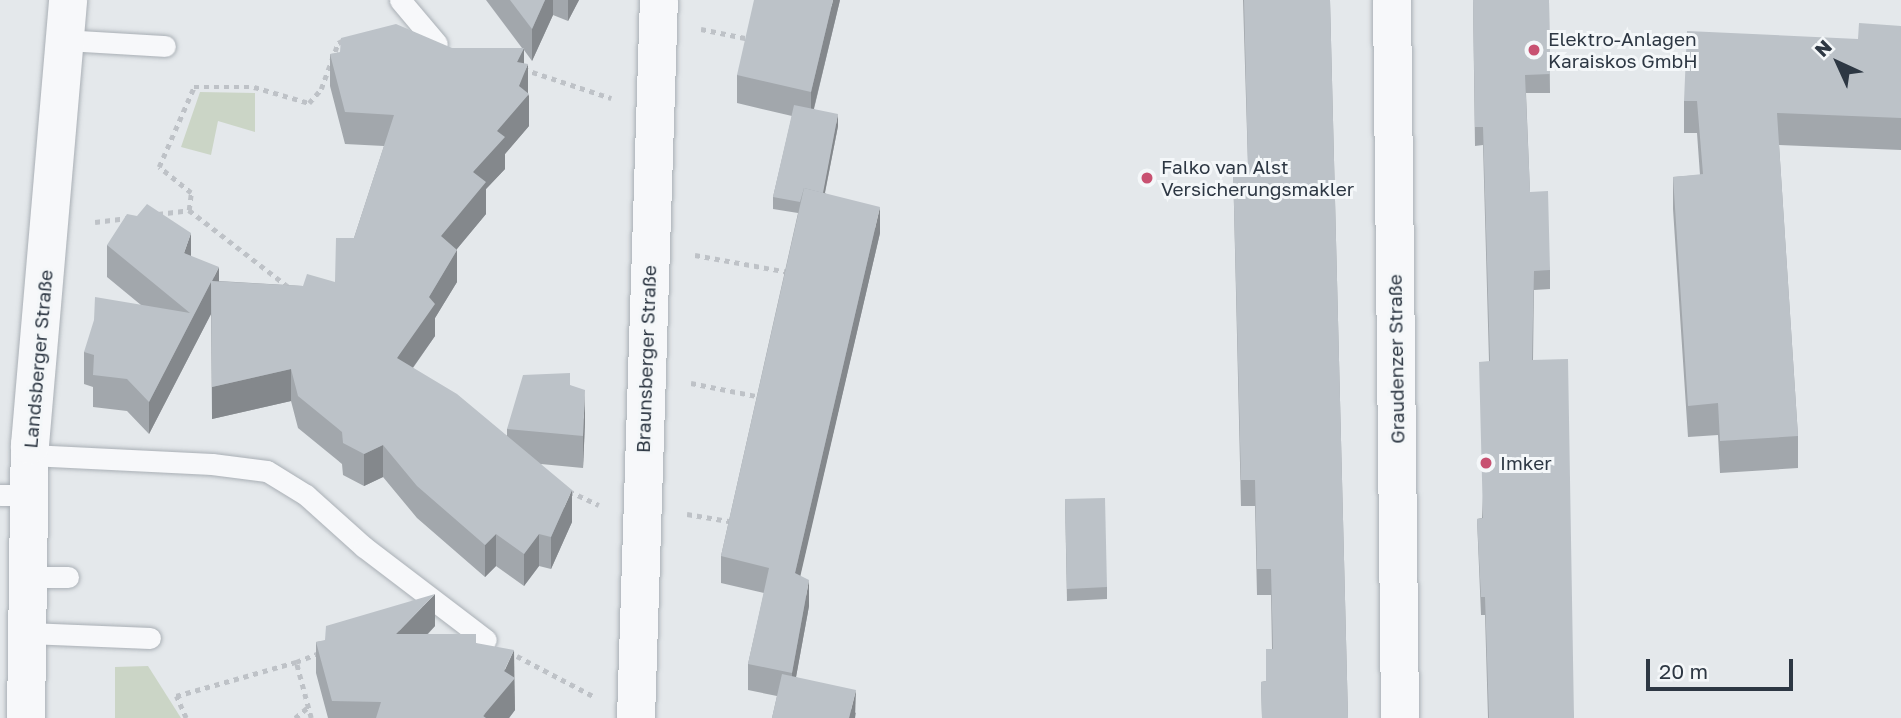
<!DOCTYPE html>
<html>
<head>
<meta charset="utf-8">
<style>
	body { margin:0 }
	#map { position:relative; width:1901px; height:718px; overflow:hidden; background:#e4e8eb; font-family:"Golos Text",sans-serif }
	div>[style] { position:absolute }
	.green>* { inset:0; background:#cbd5c6 }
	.path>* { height:4.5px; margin-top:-2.25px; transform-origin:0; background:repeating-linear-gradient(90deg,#bec2c7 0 5px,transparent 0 10px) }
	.roads { filter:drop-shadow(0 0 2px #a9afb5) drop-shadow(0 0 2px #a9afb5) }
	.service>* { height:21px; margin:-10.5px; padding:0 10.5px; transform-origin:10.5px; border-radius:10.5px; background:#f7f8fa }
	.minor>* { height:38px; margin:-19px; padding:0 19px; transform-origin:19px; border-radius:19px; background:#f7f8fa }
	.wall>* { inset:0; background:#a2a7ac }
	.shaded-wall>* { inset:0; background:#84888c }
	.building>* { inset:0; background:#bcc2c8 }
	.dots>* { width:19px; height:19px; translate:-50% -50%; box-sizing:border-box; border:4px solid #f4f7f9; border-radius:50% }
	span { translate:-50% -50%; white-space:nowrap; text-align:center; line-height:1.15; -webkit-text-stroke:6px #f4f7f9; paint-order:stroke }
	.poi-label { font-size:19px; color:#2d3743 }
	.left { translate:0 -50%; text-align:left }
	.street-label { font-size:19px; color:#2d3743 }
	.north { position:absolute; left:1803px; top:28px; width:70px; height:70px; -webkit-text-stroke:5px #f4f7f9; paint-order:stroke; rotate:315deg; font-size:19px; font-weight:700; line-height:28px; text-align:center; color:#2d3743 }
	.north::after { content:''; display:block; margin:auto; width:24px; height:32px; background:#2d3743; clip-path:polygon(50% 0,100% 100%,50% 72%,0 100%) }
	.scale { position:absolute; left:1646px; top:659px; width:147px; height:32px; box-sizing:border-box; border:4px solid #2d3743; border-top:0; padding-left:9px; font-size:21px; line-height:24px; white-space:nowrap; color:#2d3743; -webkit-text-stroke:5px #f4f7f9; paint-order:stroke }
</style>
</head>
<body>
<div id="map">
	<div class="green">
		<div style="clip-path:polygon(200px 92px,255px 93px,255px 132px,218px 121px,211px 155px,181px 147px)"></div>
		<div style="clip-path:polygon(148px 666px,181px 718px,115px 718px,115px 667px)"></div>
	</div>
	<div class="path">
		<div style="left:701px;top:29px;width:50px;rotate:11.5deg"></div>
		<div style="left:523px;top:69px;width:93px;rotate:18.2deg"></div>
		<div style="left:189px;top:210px;width:17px;rotate:-83deg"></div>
		<div style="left:191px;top:193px;width:41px;rotate:-140.9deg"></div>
		<div style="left:159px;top:167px;width:87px;rotate:-66.4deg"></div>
		<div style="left:194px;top:87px;width:60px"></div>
		<div style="left:254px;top:87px;width:57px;rotate:16.2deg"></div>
		<div style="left:309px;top:103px;width:18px;rotate:-49deg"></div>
		<div style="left:321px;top:89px;width:49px;rotate:-69.7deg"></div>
		<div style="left:338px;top:43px;width:7px;rotate:-27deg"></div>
		<div style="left:158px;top:214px;width:31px;rotate:-7deg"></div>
		<div style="left:189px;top:210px;width:128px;rotate:37.7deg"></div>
		<div style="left:95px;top:222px;width:33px;rotate:-7deg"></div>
		<div style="left:695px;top:255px;width:96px;rotate:10.3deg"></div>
		<div style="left:691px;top:383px;width:71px;rotate:11.3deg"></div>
		<div style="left:569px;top:491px;width:33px;rotate:25deg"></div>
		<div style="left:687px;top:514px;width:48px;rotate:9.7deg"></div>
		<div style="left:517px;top:656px;width:86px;rotate:27.8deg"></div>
		<div style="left:186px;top:718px;width:24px;rotate:-114deg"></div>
		<div style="left:176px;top:696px;width:125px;rotate:-15.8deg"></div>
		<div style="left:295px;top:718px;width:17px;rotate:-40deg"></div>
		<div style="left:311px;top:718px;width:58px;rotate:-105deg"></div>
		<div style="left:296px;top:662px;width:26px;rotate:-21deg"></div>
	</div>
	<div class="roads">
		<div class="service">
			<div style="left:400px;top:0;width:57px;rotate:49.9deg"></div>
			<div style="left:64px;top:40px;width:101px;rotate:3.4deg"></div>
			<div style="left:30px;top:455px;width:182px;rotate:2.8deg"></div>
			<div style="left:212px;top:464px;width:55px;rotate:7.3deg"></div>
			<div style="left:267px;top:471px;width:46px;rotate:31.6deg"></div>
			<div style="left:306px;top:495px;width:78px;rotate:41.9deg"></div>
			<div style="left:364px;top:547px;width:153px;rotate:37.3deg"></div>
			<div style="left:0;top:495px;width:30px"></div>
			<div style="left:28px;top:577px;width:40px"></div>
			<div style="left:28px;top:633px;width:122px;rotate:2.3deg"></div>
		</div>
		<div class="minor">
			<div style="left:1392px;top:0;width:718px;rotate:89.36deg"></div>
			<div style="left:26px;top:718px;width:273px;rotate:-89.2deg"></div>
			<div style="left:30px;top:445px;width:447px;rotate:-85.1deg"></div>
			<div style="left:636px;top:718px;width:718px;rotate:-88.17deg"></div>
		</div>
	</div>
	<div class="wall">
		<div style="clip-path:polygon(486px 0,579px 0,568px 21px,553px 15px,532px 61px,524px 50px,524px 64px,528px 92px,529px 126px,505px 154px,505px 169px,486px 189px,486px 214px,457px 249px,457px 282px,435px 318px,435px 336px,413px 368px,507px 436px,507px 429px,570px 385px,585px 422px,583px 468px,541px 464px,572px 522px,551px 569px,539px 566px,524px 586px,496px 566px,485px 577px,417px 518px,383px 477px,364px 486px,343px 475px,342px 464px,298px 428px,291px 401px,212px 419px,211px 314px,149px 434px,127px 411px,93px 407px,93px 387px,84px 384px,84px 352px,141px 305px,107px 277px,107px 245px,191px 256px,219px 281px,303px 286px,335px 282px,354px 238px,384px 146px,345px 144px,330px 86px,330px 54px,452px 48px,522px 48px)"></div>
		<div style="clip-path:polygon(840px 0,814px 109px,838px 126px,825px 193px,880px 233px,800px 575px,809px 606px,796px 677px,856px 713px,855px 718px,772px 718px,777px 696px,748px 690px,748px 664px,764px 593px,721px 583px,721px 556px,798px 213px,773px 209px,773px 197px,792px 116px,737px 103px,737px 75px)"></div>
		<div style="clip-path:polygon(1243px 0,1330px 0,1348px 718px,1262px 718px,1261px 682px,1266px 681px,1272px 649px,1271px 595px,1257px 595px,1255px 506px,1241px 506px,1233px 165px,1248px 165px)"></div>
		<div style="clip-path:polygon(1473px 0,1549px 0,1550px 93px,1526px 93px,1530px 192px,1550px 270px,1550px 289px,1534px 290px,1533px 360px,1574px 718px,1488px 718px,1485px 615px,1481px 615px,1477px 519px,1482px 518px,1489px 361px,1483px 145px,1475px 146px)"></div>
		<div style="clip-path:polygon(1901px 26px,1901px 150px,1779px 145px,1798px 436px,1798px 468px,1720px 473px,1718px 435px,1688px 437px,1673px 209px,1673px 177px,1700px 175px,1697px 133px,1684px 133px,1684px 101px,1858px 39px)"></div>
		<div style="clip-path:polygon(1065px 499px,1107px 587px,1107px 599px,1067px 601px)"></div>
		<div style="clip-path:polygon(435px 626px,428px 634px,476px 643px,514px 678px,515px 710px,509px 718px,328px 718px,316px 673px,316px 642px)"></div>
	</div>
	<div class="shaded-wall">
		<div style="clip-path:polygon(545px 0,553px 0,553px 15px,532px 61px,532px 29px)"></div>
		<div style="clip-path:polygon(568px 0,579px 0,568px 21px)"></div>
		<div style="clip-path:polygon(833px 0,840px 0,811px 120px,811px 92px)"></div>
		<div style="clip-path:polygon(524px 48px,524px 73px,528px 64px,528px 96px,529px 94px,529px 126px,505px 154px,505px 169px,486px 189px,486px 214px,441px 268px,441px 236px,473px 172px,497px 131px,517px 62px)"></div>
		<div style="clip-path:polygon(838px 114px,838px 126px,820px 217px,820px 206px)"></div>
		<div style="clip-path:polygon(880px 207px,880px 233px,795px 599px,795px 573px)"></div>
		<div style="clip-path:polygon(191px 233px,191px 265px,184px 253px)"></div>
		<div style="clip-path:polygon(457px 250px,457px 282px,435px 318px,435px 336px,397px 390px,397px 358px,429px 297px)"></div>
		<div style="clip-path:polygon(219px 267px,219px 299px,212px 281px)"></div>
		<div style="clip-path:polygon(211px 282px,211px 314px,149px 434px,149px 402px)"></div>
		<div style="clip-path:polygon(291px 369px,291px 401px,212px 419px,212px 387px)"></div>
		<div style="clip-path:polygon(585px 390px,585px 422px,583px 468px,583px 436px)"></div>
		<div style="clip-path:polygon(383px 445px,383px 477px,364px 486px,364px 454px)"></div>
		<div style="clip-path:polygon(572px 490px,572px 522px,551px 569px,551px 537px)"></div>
		<div style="clip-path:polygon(496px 534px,496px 566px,485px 577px,485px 545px)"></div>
		<div style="clip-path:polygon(539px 534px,539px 566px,524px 586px,524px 554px)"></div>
		<div style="clip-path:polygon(809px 580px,809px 606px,792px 699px,792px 673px)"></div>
		<div style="clip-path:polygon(435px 594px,435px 626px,396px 666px,396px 634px)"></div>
		<div style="clip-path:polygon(514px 650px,515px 710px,509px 718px,483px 718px)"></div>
		<div style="clip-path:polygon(856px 690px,855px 718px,849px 718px)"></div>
	</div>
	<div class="building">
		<div style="clip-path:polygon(510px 0,545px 0,532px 29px)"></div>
		<div style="clip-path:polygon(754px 0,833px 0,811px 92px,737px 75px)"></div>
		<div style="clip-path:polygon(1244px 0,1330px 0,1348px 718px,1262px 718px,1261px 682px,1266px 681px,1266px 649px,1273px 649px,1271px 569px,1257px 569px,1255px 480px,1241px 480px,1233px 165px,1248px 165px)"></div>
		<div style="clip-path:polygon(1473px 0,1549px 0,1550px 74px,1525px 75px,1530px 192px,1548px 191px,1550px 270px,1534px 271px,1532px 360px,1568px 359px,1574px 718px,1489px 718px,1485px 597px,1481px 597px,1477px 519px,1483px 518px,1479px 362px,1490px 361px,1483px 127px,1475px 127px)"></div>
		<div style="clip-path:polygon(1859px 23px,1901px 26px,1901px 118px,1777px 113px,1798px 436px,1720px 441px,1718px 403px,1688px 406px,1673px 177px,1703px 174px,1697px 101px,1684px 101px,1687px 31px,1858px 39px)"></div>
		<div style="clip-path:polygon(396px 24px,452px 48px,524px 48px,517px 62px,528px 64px,519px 86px,529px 94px,497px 131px,505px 137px,473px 172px,486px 182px,441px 236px,457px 250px,429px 297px,435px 304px,397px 358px,457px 394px,572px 490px,551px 537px,539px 534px,524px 554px,496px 534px,485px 545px,417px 486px,383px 445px,364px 454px,343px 443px,342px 432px,298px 396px,291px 369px,212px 387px,211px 282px,149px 402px,127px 379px,93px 375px,94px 355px,84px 352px,94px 320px,95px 297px,190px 313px,107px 245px,127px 214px,137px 216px,147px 204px,191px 233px,184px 253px,219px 267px,212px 281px,303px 286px,307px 274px,335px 282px,336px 238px,354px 238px,394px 115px,345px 112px,330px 54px,340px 52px,341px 38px)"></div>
		<div style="clip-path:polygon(794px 105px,838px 114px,823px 193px,804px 188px,800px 202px,773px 197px)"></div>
		<div style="clip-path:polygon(804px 188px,880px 207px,795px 573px,809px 580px,792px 673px,748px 664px,769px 568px,721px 556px)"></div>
		<div style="clip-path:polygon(570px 373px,570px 385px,585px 390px,583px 436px,507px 429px,523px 375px)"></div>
		<div style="clip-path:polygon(1105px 498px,1107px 587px,1067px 589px,1065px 499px)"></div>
		<div style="clip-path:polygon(435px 594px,396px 634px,476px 634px,476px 643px,514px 650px,504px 671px,515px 678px,483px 716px,486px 718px,376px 718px,381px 702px,332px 701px,316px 642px,325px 640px,326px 626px)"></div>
		<div style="clip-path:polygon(782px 674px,856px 690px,849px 718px,772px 718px)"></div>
	</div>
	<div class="dots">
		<div style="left:1534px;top:50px;background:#c85171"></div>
		<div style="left:1147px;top:178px;background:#c85171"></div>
		<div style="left:1486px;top:463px;background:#c85171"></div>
	</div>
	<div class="poi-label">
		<span class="left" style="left:1548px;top:50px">Elektro-Anlagen<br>Karaiskos GmbH</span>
		<span class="left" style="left:1161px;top:178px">Falko van Alst<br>Versicherungsmakler</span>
		<span class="left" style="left:1500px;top:463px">Imker</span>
	</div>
	<div class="street-label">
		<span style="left:38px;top:359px;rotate:-85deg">Landsberger Straße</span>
		<span style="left:646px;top:359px;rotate:-88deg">Braunsberger Straße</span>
		<span style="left:1396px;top:359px;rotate:-91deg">Graudenzer Straße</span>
	</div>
	<div class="north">N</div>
	<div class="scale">20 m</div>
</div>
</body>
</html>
